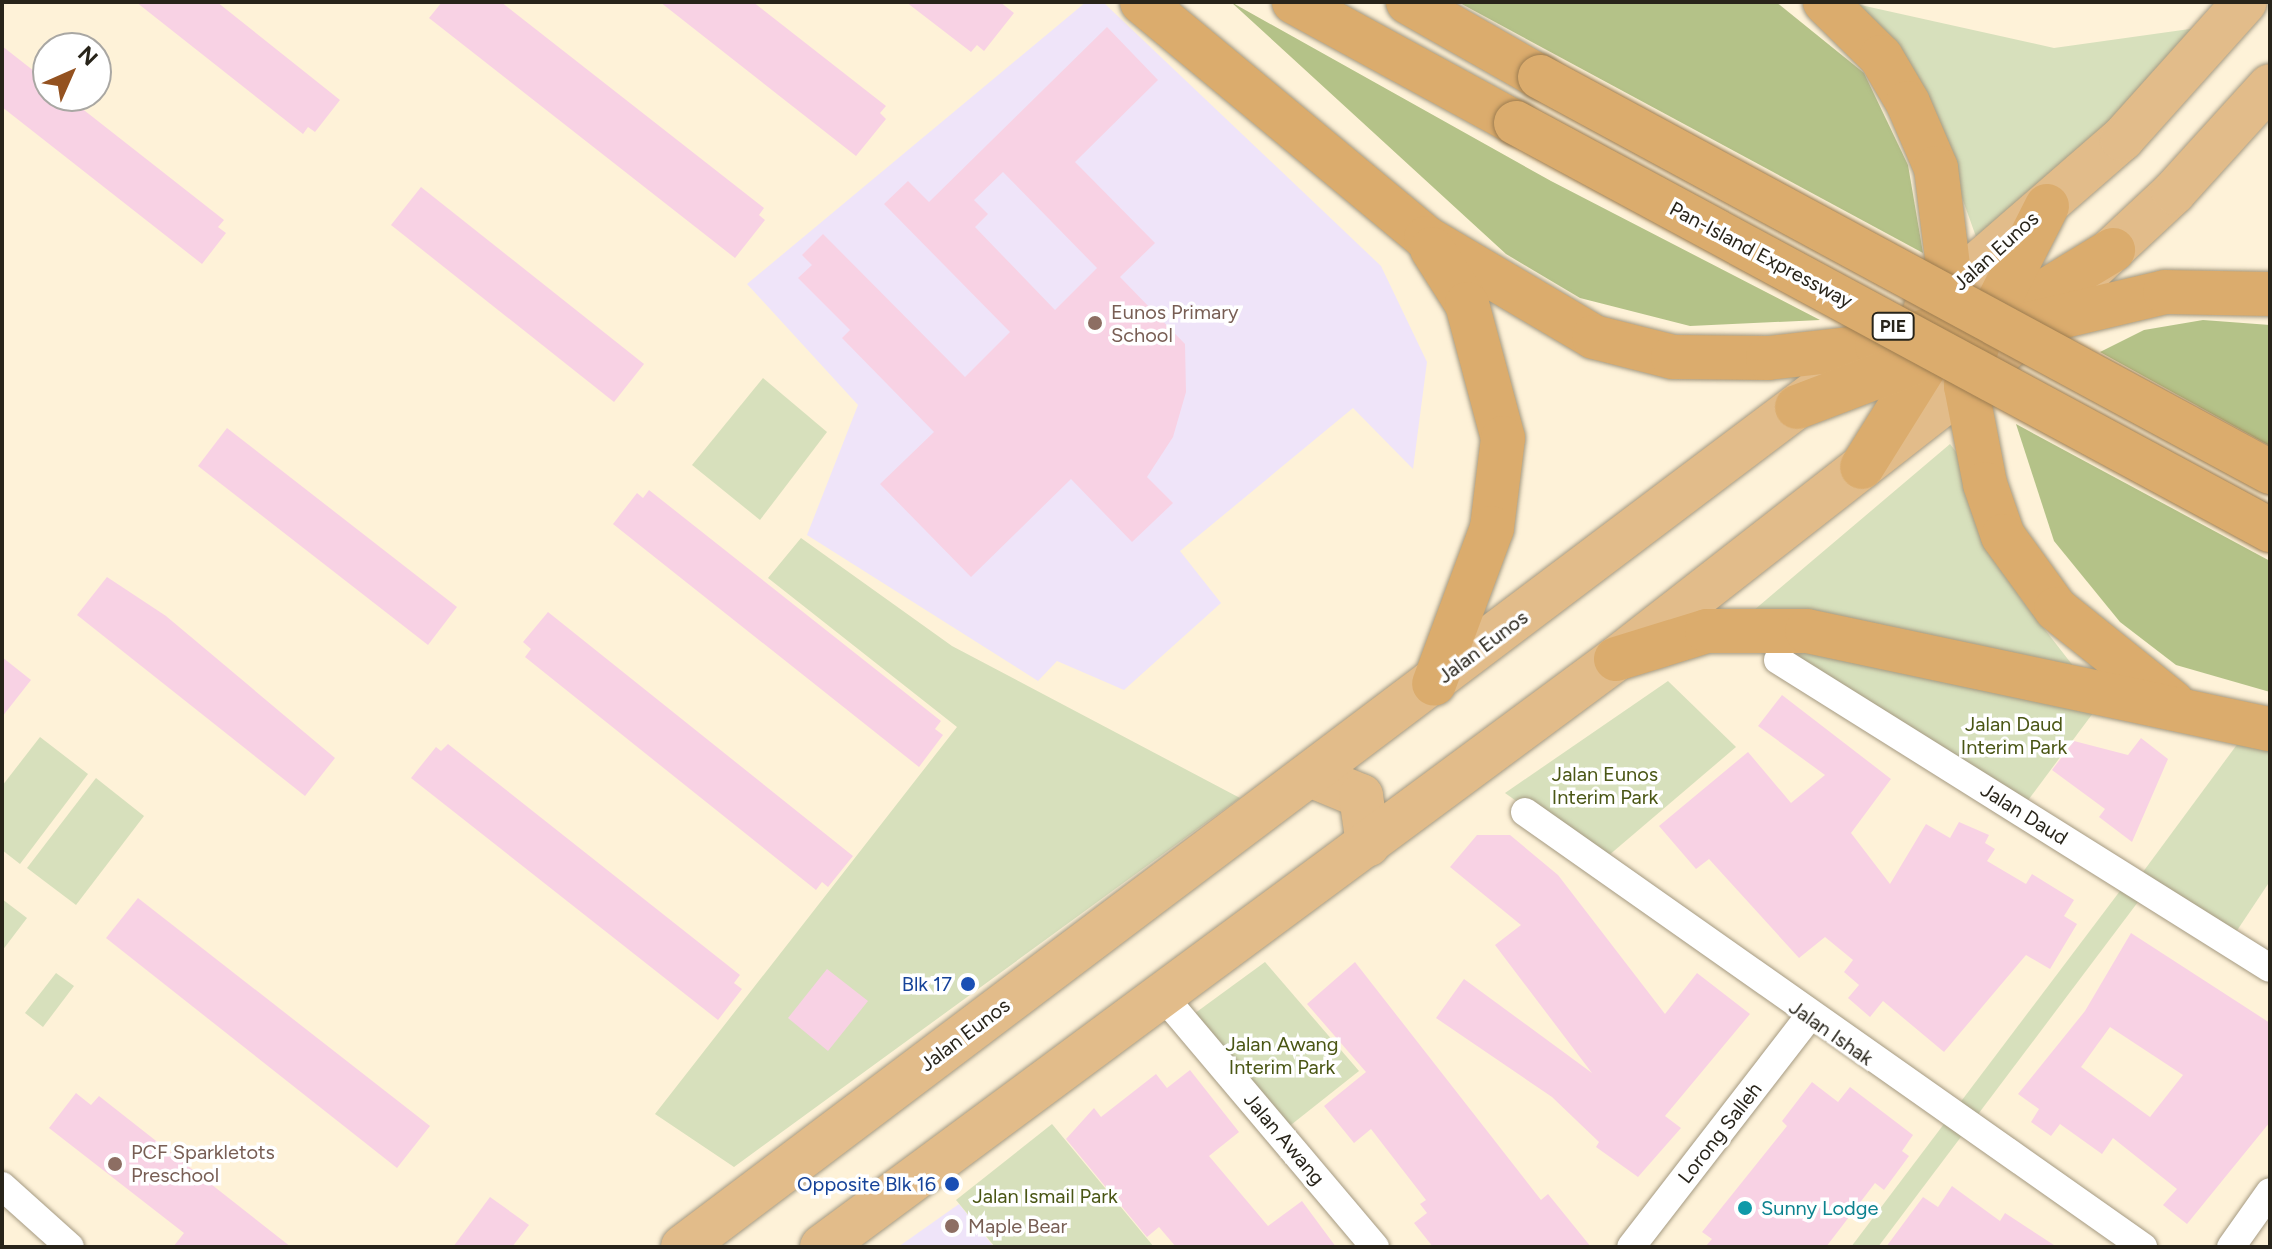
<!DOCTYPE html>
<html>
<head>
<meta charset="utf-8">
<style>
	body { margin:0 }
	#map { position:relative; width:2272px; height:1249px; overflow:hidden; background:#fef2d8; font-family:Figtree,sans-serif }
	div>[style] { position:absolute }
	.education>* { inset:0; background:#efe4f9 }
	.green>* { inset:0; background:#d7e0bc }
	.forest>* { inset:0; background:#b4c288 }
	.building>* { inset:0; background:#f8d2e4 }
	.roads { filter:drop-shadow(0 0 2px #a59a82) drop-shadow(0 0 2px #a59a82) }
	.minor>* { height:28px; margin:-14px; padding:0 14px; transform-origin:14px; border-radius:14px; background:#fff }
	.trunk>* { height:44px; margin:-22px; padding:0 22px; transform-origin:22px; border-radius:22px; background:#e2bc8a }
	.motorway>* { height:44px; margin:-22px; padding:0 22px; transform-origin:22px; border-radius:22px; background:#dbac6d }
	.bridges { filter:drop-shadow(0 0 2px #9c7c50) drop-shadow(0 0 2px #9c7c50) }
	.motorway-bridge>* { height:44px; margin:-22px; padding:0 22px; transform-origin:22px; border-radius:22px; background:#dbac6d }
	.dots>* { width:22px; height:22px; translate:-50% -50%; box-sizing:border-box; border:4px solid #fff; border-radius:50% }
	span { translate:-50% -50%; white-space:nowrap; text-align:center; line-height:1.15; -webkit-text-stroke:7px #fff; paint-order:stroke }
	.shield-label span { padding:2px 6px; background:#fff; border:2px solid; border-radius:6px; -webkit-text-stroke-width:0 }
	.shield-label { font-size:18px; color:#28241a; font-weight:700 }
	.street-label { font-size:20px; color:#28241a }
	.education-label { font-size:20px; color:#785e54 }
	.left { translate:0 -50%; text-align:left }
	.park-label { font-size:20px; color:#4a5615 }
	.transit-label { font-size:20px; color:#164399 }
	.right { translate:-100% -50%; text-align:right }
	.culture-label { font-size:20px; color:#0d838f }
	.frame { position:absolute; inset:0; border:4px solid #28241a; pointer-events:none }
	.north { position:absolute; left:32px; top:32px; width:80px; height:80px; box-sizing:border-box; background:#fff; border:2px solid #a9a7a3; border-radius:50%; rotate:45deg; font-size:22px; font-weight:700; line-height:32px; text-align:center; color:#28241a }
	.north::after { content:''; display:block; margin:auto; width:28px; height:36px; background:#945220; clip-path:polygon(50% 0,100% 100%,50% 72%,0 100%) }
</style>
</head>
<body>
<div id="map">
	<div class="education">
		<div style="clip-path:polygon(1086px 2px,1103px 2px,1381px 266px,1427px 362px,1413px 469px,1353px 408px,1180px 551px,1221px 603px,1124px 690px,1057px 661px,1038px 681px,807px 535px,858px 405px,747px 284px)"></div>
		<div style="clip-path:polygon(959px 1204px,994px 1247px,898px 1247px)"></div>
	</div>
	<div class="green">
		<div style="clip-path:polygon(1847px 2px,2054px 48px,2204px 27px,2106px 135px,1979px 245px,1928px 103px)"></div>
		<div style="clip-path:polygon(763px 378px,827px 432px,760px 520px,692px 465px)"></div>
		<div style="clip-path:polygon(1950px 444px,1966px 465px,1979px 524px,2021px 599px,2081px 676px,1753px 611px)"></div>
		<div style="clip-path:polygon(801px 538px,952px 646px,1240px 798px,734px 1167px,655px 1114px,957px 727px,768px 578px)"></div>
		<div style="clip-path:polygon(1803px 650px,2102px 701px,2026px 803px,1793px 659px)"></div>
		<div style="clip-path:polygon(1668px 681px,1736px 747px,1601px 862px,1505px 793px)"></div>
		<div style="clip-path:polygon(2247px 731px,2270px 736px,2270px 881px,2234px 935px,2140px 876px)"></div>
		<div style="clip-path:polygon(40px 737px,88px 774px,20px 864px,2px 850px,2px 786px)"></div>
		<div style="clip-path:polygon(96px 778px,144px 816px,76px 905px,27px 868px)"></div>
		<div style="clip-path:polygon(2126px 883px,2144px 894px,1878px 1247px,1851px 1247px)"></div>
		<div style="clip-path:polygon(2px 899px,27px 918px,2px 951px)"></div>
		<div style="clip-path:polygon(1265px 962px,1359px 1071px,1282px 1132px,1187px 1019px)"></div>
		<div style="clip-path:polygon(56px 973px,74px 986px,43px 1027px,25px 1013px)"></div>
		<div style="clip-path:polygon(1052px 1124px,1154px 1247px,995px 1247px,956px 1200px)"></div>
	</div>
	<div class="forest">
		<div style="clip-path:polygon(1231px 2px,1551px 181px,1820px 320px,1690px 326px,1580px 298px,1506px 254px)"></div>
		<div style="clip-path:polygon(1458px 2px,1776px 2px,1864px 73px,1908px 165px,1923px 253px)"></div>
		<div style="clip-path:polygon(2203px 320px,2270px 325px,2270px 446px,2100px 352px,2144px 330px)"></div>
		<div style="clip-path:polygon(2016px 424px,2270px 561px,2270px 692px,2176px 665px,2120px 622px,2054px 541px)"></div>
	</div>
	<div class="building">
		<div style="clip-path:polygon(136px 2px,217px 2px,340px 100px,315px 132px,308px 127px,303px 134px)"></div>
		<div style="clip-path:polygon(442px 2px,501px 2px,764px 208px,759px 215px,765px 220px,735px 258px,429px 18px)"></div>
		<div style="clip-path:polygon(660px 2px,753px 2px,886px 106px,880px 113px,886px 119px,856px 156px)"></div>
		<div style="clip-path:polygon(906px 2px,1000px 2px,1014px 13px,984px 51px,977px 45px,971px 52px)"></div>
		<div style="clip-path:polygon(evenodd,1107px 27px,1158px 80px,1075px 162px,1155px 243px,1120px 277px,1185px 344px,1186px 392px,1173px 437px,1147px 477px,1173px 503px,1132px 542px,1071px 479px,971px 577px,880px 484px,934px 432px,842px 338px,850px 330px,798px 278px,812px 265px,802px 255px,823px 234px,965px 377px,1010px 332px,884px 204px,908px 181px,929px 202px,1107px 27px,1003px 172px,1097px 268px,1055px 310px,975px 227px,988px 214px,974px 200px,1003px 172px)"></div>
		<div style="clip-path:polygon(2px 46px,48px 82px,48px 96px,66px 96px,224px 220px,218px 227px,226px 233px,202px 264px,2px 107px)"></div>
		<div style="clip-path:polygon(421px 187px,644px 364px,614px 402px,391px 225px)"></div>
		<div style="clip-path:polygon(227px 428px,457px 607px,428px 645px,198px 466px)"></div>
		<div style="clip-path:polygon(649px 490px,941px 721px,935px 729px,943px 735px,919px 767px,613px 524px,637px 493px,643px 498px)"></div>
		<div style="clip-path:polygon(107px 577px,166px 616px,335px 758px,305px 796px,77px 615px)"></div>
		<div style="clip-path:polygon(548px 612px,853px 856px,828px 887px,822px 882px,816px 890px,525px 657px,531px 649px,523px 642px)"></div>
		<div style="clip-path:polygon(2px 657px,31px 680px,2px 717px)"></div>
		<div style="clip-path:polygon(1782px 695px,1891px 779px,1851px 833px,1890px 884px,1926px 824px,1950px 838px,1959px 822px,1989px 835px,1985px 843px,1995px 849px,1987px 861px,2026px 884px,2032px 874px,2074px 900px,2064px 916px,2077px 924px,2050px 969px,2026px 955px,1944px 1052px,1883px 1001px,1870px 1017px,1848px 998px,1859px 985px,1844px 972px,1853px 960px,1825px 937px,1799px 958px,1709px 859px,1696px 869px,1659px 826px,1748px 752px,1791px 803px,1825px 775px,1758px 726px)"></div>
		<div style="clip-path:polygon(2141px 738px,2168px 759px,2132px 842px,2099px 817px,2105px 809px,2052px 770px,2074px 741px,2128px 755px)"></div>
		<div style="clip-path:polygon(448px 744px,740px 975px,734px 983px,742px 989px,718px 1020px,411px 778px,436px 747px,441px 751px)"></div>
		<div style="clip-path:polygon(1477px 835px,1510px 835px,1558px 875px,1665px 1014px,1697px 973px,1750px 1014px,1665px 1116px,1681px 1128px,1638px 1177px,1596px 1147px,1599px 1142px,1552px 1097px,1436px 1018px,1464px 979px,1592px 1073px,1495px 945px,1521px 925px,1450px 867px)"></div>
		<div style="clip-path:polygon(138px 898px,430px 1126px,397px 1168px,106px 938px)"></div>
		<div style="clip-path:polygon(evenodd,2131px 933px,2270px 1023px,2270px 1122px,2187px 1224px,2163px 1205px,2177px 1189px,2113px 1138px,2102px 1154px,2060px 1124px,2051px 1136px,2031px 1122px,2039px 1109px,2018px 1094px,2085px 1011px,2131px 933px,2110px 1027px,2183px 1075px,2150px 1117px,2081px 1067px,2110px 1027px)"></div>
		<div style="clip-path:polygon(1355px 962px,1541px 1200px,1548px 1194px,1591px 1247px,1433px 1247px,1414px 1223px,1427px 1213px,1420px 1204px,1426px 1200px,1371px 1129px,1354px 1143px,1324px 1106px,1366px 1072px,1307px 1004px)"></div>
		<div style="clip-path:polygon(827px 969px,868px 1001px,828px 1051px,788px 1018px)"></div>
		<div style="clip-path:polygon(1190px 1070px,1239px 1132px,1209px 1156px,1268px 1226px,1302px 1201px,1336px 1247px,1176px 1247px,1159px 1227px,1147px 1237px,1066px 1139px,1094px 1108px,1101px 1117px,1156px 1074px,1167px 1088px)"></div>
		<div style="clip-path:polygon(1812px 1082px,1838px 1102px,1850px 1087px,1913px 1135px,1902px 1151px,1909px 1156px,1884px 1190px,1875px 1183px,1826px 1247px,1705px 1247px,1712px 1239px,1702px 1232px,1787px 1126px,1782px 1121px)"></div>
		<div style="clip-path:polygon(76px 1093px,91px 1105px,99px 1096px,291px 1247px,173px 1247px,184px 1233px,49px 1128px)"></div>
		<div style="clip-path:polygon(1952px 1186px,2000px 1221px,2005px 1213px,2057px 1247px,1886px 1247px,1923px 1197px,1938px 1207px)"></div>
		<div style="clip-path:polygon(490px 1197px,529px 1225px,512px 1247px,453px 1247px)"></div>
	</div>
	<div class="roads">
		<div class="minor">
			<div style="left:1778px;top:660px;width:580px;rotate:32.05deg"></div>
			<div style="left:1525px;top:812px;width:756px;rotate:35.14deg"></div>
			<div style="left:1162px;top:995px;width:330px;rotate:49.8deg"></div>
			<div style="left:2px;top:1186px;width:91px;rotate:41.9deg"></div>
			<div style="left:1631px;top:1247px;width:289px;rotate:-52.3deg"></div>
			<div style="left:2231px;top:1247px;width:67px;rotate:-54.7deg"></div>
		</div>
		<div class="trunk">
			<div style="left:1925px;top:310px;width:261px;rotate:-41deg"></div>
			<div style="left:2122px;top:139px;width:184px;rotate:-48.1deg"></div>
			<div style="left:1312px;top:776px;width:53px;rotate:22.2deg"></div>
			<div style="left:1361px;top:796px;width:49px;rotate:81.7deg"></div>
			<div style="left:683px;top:1247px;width:1434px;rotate:-37.04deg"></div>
			<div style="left:822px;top:1247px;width:988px;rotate:-36.52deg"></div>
			<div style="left:1616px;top:659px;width:444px;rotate:-38deg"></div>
			<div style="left:1966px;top:386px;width:284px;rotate:-43deg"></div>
			<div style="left:2174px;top:192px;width:143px;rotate:-47.8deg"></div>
		</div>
		<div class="motorway">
			<div style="left:1142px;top:2px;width:369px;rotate:39.7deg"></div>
			<div style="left:1426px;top:238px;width:195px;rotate:30.5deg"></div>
			<div style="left:1594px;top:337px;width:81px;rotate:14.2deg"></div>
			<div style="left:1673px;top:357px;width:95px;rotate:0.6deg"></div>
			<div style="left:1768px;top:358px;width:110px;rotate:-6.3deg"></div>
			<div style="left:1877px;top:346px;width:168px;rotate:-17.4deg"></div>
			<div style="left:2037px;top:296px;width:89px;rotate:-31.2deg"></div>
			<div style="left:1294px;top:2px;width:253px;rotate:28.6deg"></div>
			<div style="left:1408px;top:2px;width:152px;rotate:29.6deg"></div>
			<div style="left:1825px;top:2px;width:78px;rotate:44.5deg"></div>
			<div style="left:1881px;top:57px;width:53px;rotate:59.6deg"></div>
			<div style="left:1908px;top:103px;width:71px;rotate:66.7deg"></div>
			<div style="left:1936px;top:168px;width:124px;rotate:83deg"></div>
			<div style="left:1951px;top:291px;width:67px;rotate:106.5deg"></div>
			<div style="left:1932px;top:355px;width:132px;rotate:122deg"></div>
			<div style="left:2047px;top:206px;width:150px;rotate:116.9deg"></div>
			<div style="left:1979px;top:340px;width:48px;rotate:105.8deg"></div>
			<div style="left:1966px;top:386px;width:100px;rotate:79deg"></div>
			<div style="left:1985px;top:484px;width:55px;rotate:70.9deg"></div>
			<div style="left:2003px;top:536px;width:90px;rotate:54deg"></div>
			<div style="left:2056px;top:609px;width:149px;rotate:38.7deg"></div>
			<div style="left:1432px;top:249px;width:65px;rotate:57.5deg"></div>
			<div style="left:1467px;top:304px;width:139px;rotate:75deg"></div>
			<div style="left:1503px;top:438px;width:91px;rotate:97deg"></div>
			<div style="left:1492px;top:528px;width:166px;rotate:110.4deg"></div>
			<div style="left:2013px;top:328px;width:156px;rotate:-13.3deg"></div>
			<div style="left:2165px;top:292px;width:105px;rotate:1.1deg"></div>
			<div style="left:1797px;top:407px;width:138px;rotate:-20.8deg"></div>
			<div style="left:1616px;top:659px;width:95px;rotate:-17.1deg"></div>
			<div style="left:1707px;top:631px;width:100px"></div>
			<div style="left:1807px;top:631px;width:473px;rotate:12deg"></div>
		</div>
	</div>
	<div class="bridges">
		<div class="motorway-bridge">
			<div style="left:1540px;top:77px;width:830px;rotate:28.42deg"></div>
			<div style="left:1516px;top:123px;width:857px;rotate:28.36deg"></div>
		</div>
	</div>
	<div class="dots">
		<div style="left:1095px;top:323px;background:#8d6e63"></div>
		<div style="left:968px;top:984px;background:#1a4fb4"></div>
		<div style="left:115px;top:1164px;background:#8d6e63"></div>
		<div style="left:952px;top:1184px;background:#1a4fb4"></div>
		<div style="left:1745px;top:1208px;background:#0f9aa8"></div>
		<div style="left:952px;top:1226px;background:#8d6e63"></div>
	</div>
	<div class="shield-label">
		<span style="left:1893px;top:326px">PIE</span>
	</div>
	<div class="street-label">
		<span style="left:1996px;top:251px;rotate:-42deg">Jalan Eunos</span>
		<span style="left:1761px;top:255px;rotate:28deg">Pan-Island Expressway</span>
		<span style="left:1483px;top:647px;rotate:-37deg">Jalan Eunos</span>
		<span style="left:2024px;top:814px;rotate:32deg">Jalan Daud</span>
		<span style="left:1831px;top:1033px;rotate:35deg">Jalan Ishak</span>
		<span style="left:965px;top:1035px;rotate:-37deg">Jalan Eunos</span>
		<span style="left:1720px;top:1133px;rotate:-52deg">Lorong Salleh</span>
		<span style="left:1284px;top:1139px;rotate:50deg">Jalan Awang</span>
	</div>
	<div class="education-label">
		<span class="left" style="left:1111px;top:324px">Eunos Primary<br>School</span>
		<span class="left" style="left:131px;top:1164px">PCF Sparkletots<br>Preschool</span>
		<span class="left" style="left:968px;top:1226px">Maple Bear</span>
	</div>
	<div class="park-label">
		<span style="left:2014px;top:736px">Jalan Daud<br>Interim Park</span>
		<span style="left:1605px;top:786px">Jalan Eunos<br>Interim Park</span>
		<span style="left:1282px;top:1056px">Jalan Awang<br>Interim Park</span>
		<span style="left:1045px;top:1196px">Jalan Ismail Park</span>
	</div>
	<div class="transit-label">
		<span class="right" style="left:952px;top:984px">Blk 17</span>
		<span class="right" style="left:936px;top:1184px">Opposite Blk 16</span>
	</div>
	<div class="culture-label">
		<span class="left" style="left:1761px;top:1208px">Sunny Lodge</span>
	</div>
	<div class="frame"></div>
	<div class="north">N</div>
</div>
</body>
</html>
